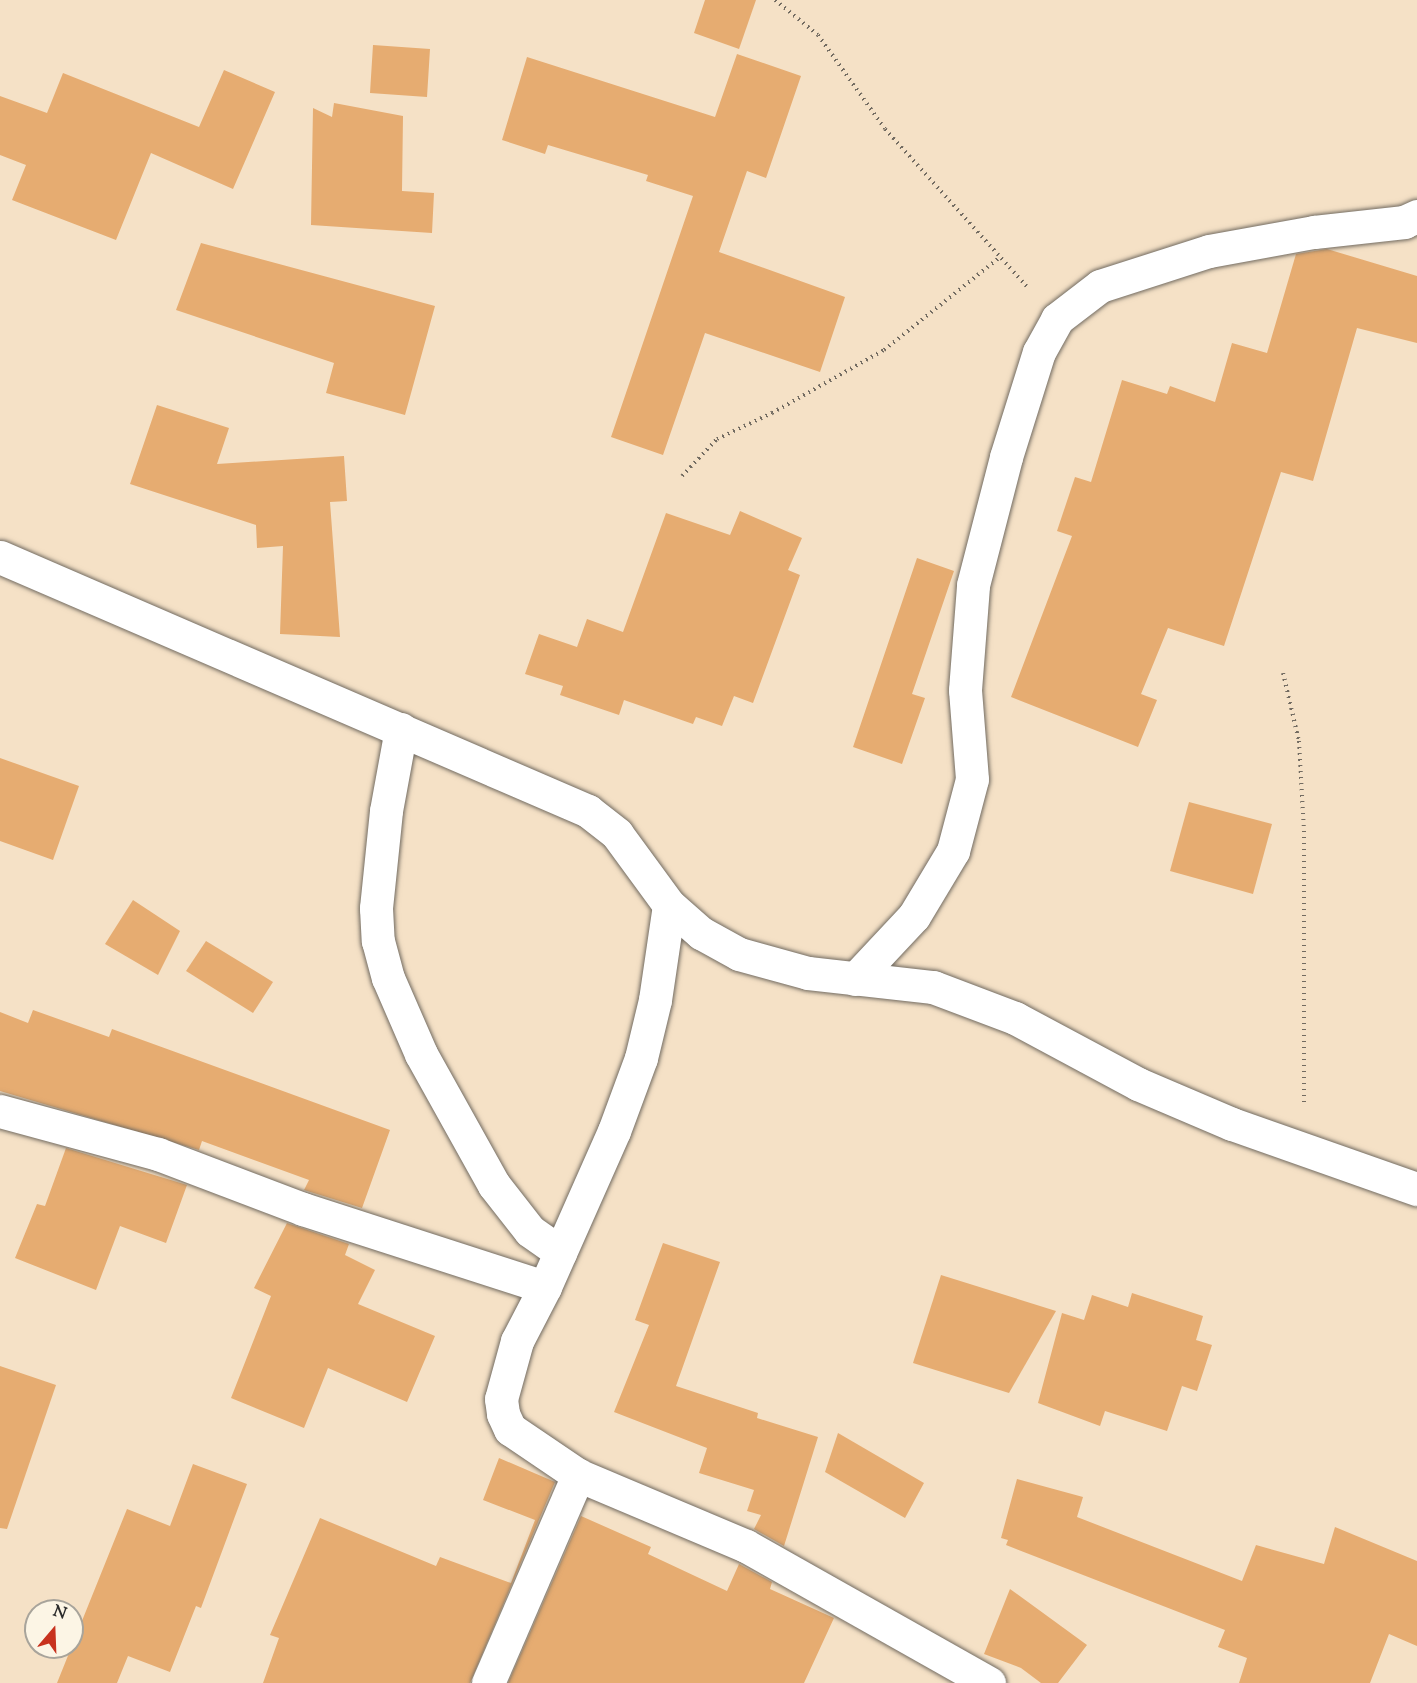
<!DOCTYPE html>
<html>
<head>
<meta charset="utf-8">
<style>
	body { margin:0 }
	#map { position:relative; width:1417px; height:1683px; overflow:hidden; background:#f5e1c6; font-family:"Sorts Mill Goudy",serif }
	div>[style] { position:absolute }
	.building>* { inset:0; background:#e6ac71 }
	.path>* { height:4px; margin-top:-2px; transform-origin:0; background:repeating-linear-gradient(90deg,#726b61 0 1.5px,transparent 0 6px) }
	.roads { filter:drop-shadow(0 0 2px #726b61) drop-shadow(0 0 2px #726b61) }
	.minor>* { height:33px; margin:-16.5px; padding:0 16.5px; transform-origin:16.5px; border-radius:16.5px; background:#fff }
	span { translate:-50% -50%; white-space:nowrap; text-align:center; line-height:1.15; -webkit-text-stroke:5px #fcf5e5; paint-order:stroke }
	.north { position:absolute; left:24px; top:1599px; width:60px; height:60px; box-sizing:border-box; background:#fcf5e5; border:2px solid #a8a49b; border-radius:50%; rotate:19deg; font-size:16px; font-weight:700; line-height:24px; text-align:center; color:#2b2b2b }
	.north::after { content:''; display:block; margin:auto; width:21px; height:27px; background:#c8321e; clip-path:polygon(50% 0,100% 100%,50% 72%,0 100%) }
</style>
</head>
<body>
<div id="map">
	<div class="building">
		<div style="clip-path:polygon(705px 0,756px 0,739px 49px,694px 33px)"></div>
		<div style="clip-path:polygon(373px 45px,430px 49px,427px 97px,370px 93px)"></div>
		<div style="clip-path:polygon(737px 54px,801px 76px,766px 178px,747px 171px,719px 252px,845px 297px,820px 372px,705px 333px,663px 455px,611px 437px,693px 196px,646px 181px,648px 175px,548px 145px,545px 154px,502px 140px,527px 57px,715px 117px)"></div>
		<div style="clip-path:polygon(224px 70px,275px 92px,233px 189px,151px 153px,116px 240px,12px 200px,26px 165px,0 155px,0 96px,47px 113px,63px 73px,199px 127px)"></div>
		<div style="clip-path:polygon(334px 103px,403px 116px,402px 191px,434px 193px,432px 233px,311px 225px,313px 108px,332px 117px)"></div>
		<div style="clip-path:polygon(201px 243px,435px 306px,405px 415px,326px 393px,334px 363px,176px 310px)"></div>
		<div style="clip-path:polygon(1327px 249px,1417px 276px,1417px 343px,1357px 328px,1313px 481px,1281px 472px,1224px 646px,1168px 628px,1141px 694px,1157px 700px,1138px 747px,1011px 697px,1072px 536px,1057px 531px,1075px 477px,1091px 482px,1122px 380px,1167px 394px,1170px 386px,1215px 402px,1232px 343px,1267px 353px,1296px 254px)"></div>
		<div style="clip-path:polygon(157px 405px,229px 428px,217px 464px,344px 456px,347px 501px,330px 502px,340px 637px,280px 634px,283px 546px,257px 548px,256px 525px,130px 484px)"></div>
		<div style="clip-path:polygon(740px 511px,802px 538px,788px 570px,800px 575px,753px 703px,734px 696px,722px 726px,696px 717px,693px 724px,624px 700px,619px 715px,560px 695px,563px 686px,525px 674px,539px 634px,577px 647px,587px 619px,623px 632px,666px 513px,730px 535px)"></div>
		<div style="clip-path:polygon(917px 558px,954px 571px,912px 694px,925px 698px,902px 764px,853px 747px)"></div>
		<div style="clip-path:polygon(0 758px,79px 786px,53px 860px,0 841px)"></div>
		<div style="clip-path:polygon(1189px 802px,1272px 824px,1253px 894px,1170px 871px)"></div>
		<div style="clip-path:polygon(133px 900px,180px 931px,158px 975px,105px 944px)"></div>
		<div style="clip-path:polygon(206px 941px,273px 982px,253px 1013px,186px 971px)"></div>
		<div style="clip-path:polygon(33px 1010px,109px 1037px,112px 1029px,390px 1130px,362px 1208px,304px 1190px,309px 1180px,202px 1141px,199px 1150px,0 1091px,0 1012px,28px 1023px)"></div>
		<div style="clip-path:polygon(66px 1148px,187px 1185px,166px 1243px,120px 1226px,96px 1290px,15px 1258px,37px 1204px,45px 1206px)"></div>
		<div style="clip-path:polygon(287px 1223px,349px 1244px,345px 1255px,375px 1270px,358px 1304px,435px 1336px,407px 1402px,328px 1368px,304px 1428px,231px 1398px,271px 1296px,254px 1288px)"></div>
		<div style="clip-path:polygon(663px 1243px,720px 1262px,676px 1386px,758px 1413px,757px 1418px,818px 1437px,784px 1546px,754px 1529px,761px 1515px,747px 1511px,754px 1490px,699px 1473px,707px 1448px,614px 1412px,649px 1325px,635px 1320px)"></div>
		<div style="clip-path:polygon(941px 1275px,1056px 1311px,1009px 1393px,913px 1363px)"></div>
		<div style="clip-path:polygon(1132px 1293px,1203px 1316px,1196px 1340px,1212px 1345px,1197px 1391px,1182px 1386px,1167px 1431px,1105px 1411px,1100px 1426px,1038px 1403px,1062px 1313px,1084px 1320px,1092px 1295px,1128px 1307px)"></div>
		<div style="clip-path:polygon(0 1366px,56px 1385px,7px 1529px,0 1528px)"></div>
		<div style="clip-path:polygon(838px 1433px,924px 1483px,905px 1518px,825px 1472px)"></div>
		<div style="clip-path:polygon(499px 1458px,555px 1482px,470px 1683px,263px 1683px,279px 1638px,270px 1635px,320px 1518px,436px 1566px,440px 1557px,511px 1583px,535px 1520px,483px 1500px)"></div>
		<div style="clip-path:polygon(193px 1464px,247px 1484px,201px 1608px,196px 1606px,170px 1672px,128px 1656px,117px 1683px,57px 1683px,127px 1509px,170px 1526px)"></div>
		<div style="clip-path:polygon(1017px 1479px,1083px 1497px,1077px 1517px,1242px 1581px,1256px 1545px,1324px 1564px,1335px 1527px,1417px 1561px,1417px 1646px,1389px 1634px,1370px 1683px,1239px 1683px,1247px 1658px,1218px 1647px,1225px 1630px,1006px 1545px,1008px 1540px,1001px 1538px)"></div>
		<div style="clip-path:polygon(581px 1516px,651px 1547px,648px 1554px,727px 1591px,739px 1564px,772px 1582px,770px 1589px,834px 1618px,804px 1683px,508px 1683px)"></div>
		<div style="clip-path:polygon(1010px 1589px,1087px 1645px,1058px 1683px,1041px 1683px,1021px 1668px,984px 1654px)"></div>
	</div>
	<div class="path">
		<div style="left:775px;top:0;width:55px;rotate:39.1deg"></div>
		<div style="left:818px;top:35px;width:115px;rotate:54.5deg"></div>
		<div style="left:885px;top:129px;width:215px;rotate:48deg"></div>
		<div style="left:682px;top:476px;width:51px;rotate:-46.6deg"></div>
		<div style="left:717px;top:439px;width:61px;rotate:-25.3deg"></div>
		<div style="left:772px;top:413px;width:129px;rotate:-29.4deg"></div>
		<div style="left:884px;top:350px;width:147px;rotate:-38.7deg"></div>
		<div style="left:1283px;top:673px;width:70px;rotate:76.8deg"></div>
		<div style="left:1299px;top:741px;width:90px;rotate:86.8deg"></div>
		<div style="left:1304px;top:831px;width:274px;rotate:90deg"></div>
	</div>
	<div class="roads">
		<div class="minor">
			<div style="left:0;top:557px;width:641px;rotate:23.36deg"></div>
			<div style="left:588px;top:811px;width:37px;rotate:38deg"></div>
			<div style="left:617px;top:834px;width:88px;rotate:53.8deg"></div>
			<div style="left:669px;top:905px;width:43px;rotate:41.2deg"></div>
			<div style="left:701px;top:933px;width:43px;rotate:28.9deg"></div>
			<div style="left:739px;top:954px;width:72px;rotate:15.4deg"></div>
			<div style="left:808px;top:973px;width:126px;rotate:6.4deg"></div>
			<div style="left:933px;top:987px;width:88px;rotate:20.7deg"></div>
			<div style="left:1015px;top:1018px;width:140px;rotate:28.2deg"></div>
			<div style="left:1138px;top:1084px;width:102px;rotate:23.1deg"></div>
			<div style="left:1232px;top:1124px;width:196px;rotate:19.4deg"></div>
			<div style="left:401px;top:729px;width:83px;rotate:100.4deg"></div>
			<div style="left:386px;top:811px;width:98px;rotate:95.9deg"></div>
			<div style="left:376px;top:908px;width:33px;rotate:87deg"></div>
			<div style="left:378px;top:941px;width:38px;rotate:75deg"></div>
			<div style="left:388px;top:978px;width:83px;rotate:66.5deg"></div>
			<div style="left:421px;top:1054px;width:150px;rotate:60.9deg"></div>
			<div style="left:494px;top:1185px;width:58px;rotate:52deg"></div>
			<div style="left:530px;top:1231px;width:37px;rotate:35deg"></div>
			<div style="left:669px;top:905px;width:96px;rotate:98.4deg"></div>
			<div style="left:655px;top:1000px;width:60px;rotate:103.6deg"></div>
			<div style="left:641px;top:1058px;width:78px;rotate:110.3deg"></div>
			<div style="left:614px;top:1131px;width:171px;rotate:113.9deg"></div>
			<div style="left:545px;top:1287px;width:61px;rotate:117.4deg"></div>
			<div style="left:517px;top:1341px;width:60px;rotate:105.4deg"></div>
			<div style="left:501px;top:1399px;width:15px;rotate:82deg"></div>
			<div style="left:503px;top:1414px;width:17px;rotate:65deg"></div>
			<div style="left:510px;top:1429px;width:82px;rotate:34.1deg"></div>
			<div style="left:578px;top:1475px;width:182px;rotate:22.9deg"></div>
			<div style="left:746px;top:1546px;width:279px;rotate:29.4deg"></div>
			<div style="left:855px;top:979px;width:86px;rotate:-46.9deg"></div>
			<div style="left:914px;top:916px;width:76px;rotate:-59deg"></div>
			<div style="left:953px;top:851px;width:74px;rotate:-75.2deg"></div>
			<div style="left:972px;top:779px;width:89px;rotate:-94.5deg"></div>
			<div style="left:965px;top:690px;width:105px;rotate:-85.6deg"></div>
			<div style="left:973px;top:585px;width:132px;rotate:-75.5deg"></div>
			<div style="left:1006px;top:457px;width:110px;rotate:-72.6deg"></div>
			<div style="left:1039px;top:352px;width:38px;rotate:-61deg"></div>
			<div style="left:1057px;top:319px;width:54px;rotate:-37.5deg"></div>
			<div style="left:1100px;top:286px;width:114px;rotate:-17.8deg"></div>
			<div style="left:1209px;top:251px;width:107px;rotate:-10.3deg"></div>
			<div style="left:1314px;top:232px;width:91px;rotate:-6.3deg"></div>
			<div style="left:1404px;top:222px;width:14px;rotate:-25deg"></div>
			<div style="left:0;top:1111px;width:164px;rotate:15.2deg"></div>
			<div style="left:158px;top:1154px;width:155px;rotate:20.8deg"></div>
			<div style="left:303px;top:1209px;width:254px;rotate:17.9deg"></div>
			<div style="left:488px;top:1683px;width:227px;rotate:-66.6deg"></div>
		</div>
	</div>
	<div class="north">N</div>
</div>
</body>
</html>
